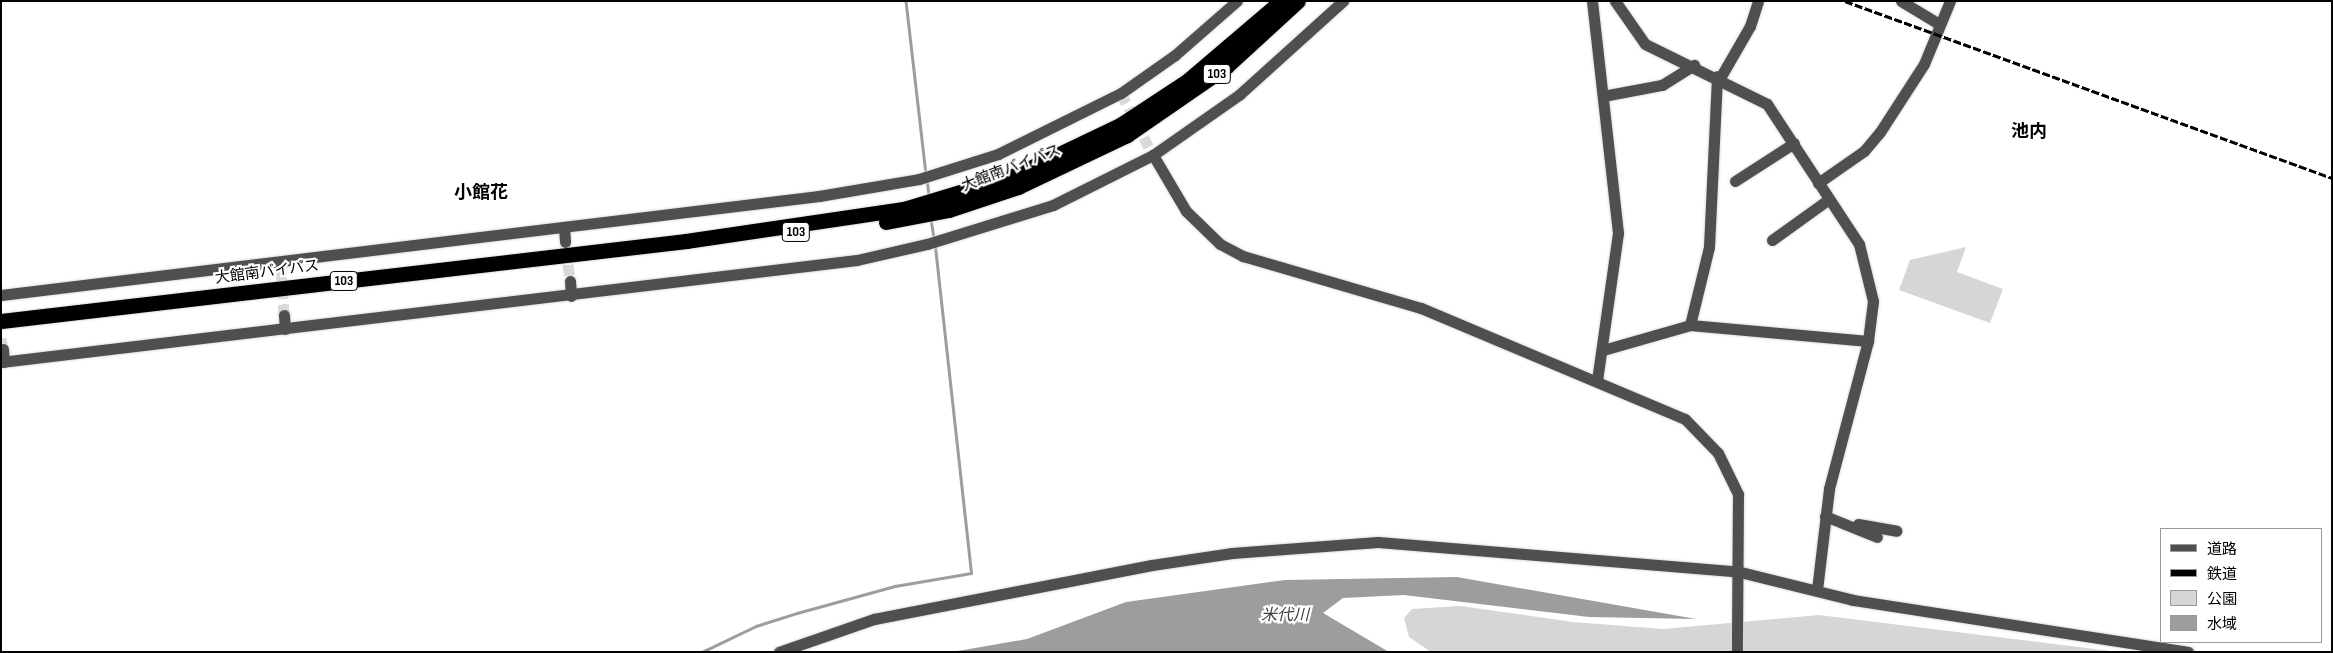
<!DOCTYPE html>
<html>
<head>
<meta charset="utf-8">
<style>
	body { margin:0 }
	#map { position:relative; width:2333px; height:653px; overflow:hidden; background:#fff; font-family:"Sofia Sans Condensed","Noto Sans JP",sans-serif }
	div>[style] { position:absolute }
	.green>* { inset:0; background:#d6d6d6 }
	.water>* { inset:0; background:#9d9d9d }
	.stream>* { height:2.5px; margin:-1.25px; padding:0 1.25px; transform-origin:1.25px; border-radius:1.25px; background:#9d9d9d }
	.minor-tunnel>* { height:11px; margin-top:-5.5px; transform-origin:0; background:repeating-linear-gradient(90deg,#d9d9d9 0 11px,transparent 0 16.5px) }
	.roads { filter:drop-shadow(0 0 1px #dbdbdb) drop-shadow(0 0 1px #dbdbdb) }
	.minor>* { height:11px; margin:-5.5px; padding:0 5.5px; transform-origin:5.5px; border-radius:5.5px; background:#4f4f4f }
	.highway>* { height:15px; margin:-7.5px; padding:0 7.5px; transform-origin:7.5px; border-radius:7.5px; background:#000 }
	.rail>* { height:2.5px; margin-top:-1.25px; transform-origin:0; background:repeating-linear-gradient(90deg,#000 0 8px,transparent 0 10.5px) }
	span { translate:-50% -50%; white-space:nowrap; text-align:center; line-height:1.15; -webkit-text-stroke:4.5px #fff; paint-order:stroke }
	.shield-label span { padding:1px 4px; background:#fff; border:1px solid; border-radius:4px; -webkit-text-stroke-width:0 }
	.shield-label { font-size:14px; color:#000; font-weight:700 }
	.street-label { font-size:15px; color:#000 }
	.water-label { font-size:16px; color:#3e3e3e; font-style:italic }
	.quarter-label { font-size:18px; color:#000; font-weight:700 }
	.frame { position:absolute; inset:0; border:2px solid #000; pointer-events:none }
	.legend { position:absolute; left:2160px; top:528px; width:162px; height:115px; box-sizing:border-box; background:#fff; border:1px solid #999; margin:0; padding:6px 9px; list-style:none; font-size:15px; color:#000 }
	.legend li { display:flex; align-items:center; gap:10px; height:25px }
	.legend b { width:25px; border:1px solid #999 }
</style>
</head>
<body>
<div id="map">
	<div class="green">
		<div style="clip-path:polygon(1966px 247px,1957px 272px,2003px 289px,1990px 323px,1899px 290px,1910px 260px)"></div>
		<div style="clip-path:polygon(1460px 606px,1573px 622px,1663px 629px,1819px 615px,2119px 652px,1431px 652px,1409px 637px,1404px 618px,1412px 609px)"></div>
	</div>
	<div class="water">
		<div style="clip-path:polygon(1457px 577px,1696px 619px,1589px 617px,1404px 595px,1343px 598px,1323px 613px,1389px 652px,952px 652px,1027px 639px,1126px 602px,1285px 580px)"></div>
	</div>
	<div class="stream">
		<div style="left:906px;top:1px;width:174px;rotate:83.4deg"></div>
		<div style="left:927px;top:179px;width:17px;rotate:83deg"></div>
		<div style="left:931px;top:219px;width:19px;rotate:81deg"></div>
		<div style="left:702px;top:652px;width:60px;rotate:-25.7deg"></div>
		<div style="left:756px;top:626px;width:43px;rotate:-17.6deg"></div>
		<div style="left:797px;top:613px;width:102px;rotate:-15.4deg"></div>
		<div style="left:895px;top:586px;width:77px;rotate:-9.7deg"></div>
		<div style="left:971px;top:573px;width:329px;rotate:-96.3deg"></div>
	</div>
	<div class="minor-tunnel">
		<div style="left:1121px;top:93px;width:70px;rotate:62.7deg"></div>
		<div style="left:566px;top:248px;width:33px;rotate:83deg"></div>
		<div style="left:281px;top:271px;width:44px;rotate:86.1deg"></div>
		<div style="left:1px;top:338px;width:11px;rotate:80deg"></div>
	</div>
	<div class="roads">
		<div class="minor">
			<div style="left:1592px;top:1px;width:233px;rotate:83.6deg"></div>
			<div style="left:1618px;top:233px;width:148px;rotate:98.1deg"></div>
			<div style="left:1615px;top:1px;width:52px;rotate:55.1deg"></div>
			<div style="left:1645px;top:44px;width:136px;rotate:26.2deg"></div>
			<div style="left:1767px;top:104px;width:168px;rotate:56.7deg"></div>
			<div style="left:1859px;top:244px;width:59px;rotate:76.2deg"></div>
			<div style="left:1873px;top:301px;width:40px;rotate:97.1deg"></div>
			<div style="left:1868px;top:341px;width:153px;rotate:104.8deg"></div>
			<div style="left:1829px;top:489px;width:102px;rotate:96.8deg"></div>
			<div style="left:1901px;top:1px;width:44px;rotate:31.2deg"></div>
			<div style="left:1720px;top:78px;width:60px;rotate:-60deg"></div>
			<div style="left:1750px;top:26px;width:26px;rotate:-72deg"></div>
			<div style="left:1603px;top:96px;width:60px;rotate:-10.6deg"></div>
			<div style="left:1662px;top:85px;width:38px;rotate:-32deg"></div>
			<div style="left:1153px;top:155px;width:65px;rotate:59.5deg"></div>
			<div style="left:1186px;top:211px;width:47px;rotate:44.1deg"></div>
			<div style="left:1220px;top:244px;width:26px;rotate:28deg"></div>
			<div style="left:1243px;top:256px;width:185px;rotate:16.3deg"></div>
			<div style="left:1421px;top:308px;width:286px;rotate:22.8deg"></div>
			<div style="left:1685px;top:419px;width:47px;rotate:45.9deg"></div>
			<div style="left:1718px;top:453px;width:46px;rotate:64deg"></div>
			<div style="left:1738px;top:494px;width:158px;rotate:90.4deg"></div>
			<div style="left:1735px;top:181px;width:70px;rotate:-32.8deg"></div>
			<div style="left:1818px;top:183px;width:56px;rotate:-34.8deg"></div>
			<div style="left:1864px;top:151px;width:25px;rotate:-50deg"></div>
			<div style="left:1880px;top:132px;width:81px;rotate:-57.1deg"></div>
			<div style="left:1924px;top:64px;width:68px;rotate:-67.6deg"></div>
			<div style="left:564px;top:227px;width:15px;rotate:86deg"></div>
			<div style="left:1772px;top:240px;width:70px;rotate:-35.7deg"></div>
			<div style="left:570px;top:281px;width:15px;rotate:86deg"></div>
			<div style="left:1px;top:295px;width:824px;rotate:-6.9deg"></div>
			<div style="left:819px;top:196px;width:101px;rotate:-9.6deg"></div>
			<div style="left:919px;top:179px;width:83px;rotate:-17.6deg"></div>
			<div style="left:998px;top:154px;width:137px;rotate:-26.4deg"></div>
			<div style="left:1121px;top:93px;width:66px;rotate:-35.1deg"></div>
			<div style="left:1175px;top:55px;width:82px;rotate:-41.1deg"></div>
			<div style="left:284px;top:315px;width:14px;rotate:86deg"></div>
			<div style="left:1690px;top:325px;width:80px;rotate:-76.3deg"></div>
			<div style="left:1709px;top:247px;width:171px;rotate:-87.3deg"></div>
			<div style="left:3px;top:349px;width:13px;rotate:86deg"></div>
			<div style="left:1603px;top:350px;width:91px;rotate:-16deg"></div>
			<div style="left:1690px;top:325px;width:179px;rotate:5.1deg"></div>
			<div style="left:1px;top:362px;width:862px;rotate:-6.8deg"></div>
			<div style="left:857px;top:260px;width:72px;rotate:-12.9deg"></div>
			<div style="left:927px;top:244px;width:132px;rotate:-17.2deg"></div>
			<div style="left:1053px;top:205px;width:112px;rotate:-26.6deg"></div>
			<div style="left:1153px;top:155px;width:106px;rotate:-35deg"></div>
			<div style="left:1240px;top:94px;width:139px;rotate:-42.1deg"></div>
			<div style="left:1825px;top:516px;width:56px;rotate:22deg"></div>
			<div style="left:1858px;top:524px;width:39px;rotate:10deg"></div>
			<div style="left:779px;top:652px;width:101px;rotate:-19.2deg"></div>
			<div style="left:874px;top:619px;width:283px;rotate:-11deg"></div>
			<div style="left:1152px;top:565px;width:81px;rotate:-8.5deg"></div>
			<div style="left:1232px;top:553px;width:146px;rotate:-4.3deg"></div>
			<div style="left:1378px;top:542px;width:363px;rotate:4.7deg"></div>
			<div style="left:1740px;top:572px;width:116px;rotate:13.9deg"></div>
			<div style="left:1853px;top:600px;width:339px;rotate:8.8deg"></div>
		</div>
		<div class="highway">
			<div style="left:886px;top:222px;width:64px;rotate:-10.8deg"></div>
			<div style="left:949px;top:210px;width:73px;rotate:-18.4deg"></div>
			<div style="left:1018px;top:187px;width:121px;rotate:-25.5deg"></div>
			<div style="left:1127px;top:135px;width:121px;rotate:-34.6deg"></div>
			<div style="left:1227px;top:66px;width:96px;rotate:-42.5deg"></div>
			<div style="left:1px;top:321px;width:690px;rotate:-6.66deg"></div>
			<div style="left:686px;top:241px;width:220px;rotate:-8.4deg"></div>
			<div style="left:904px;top:209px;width:114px;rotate:-16.8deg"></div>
			<div style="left:1013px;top:176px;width:119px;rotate:-25.5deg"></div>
			<div style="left:1120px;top:125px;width:80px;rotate:-33.3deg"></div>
			<div style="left:1187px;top:81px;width:123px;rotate:-40.4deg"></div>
		</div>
	</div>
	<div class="rail">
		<div style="left:1845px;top:1px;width:518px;rotate:19.97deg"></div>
	</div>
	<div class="shield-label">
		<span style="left:1217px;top:74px">103</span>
		<span style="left:796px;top:232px">103</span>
		<span style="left:344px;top:281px">103</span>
	</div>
	<div class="street-label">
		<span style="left:1011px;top:168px;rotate:-21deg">大館南バイパス</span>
		<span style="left:267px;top:272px;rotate:-7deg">大館南バイパス</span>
	</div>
	<div class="water-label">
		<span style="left:1285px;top:616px">米代川</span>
	</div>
	<div class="quarter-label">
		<span style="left:2029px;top:132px">池内</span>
		<span style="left:481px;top:193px">小館花</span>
	</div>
	<div class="frame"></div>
	<ul class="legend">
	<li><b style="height:6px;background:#4f4f4f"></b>道路</li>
	<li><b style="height:6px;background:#000"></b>鉄道</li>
	<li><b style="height:14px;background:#d6d6d6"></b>公園</li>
	<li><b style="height:14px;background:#9d9d9d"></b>水域</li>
	</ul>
</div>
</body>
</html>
